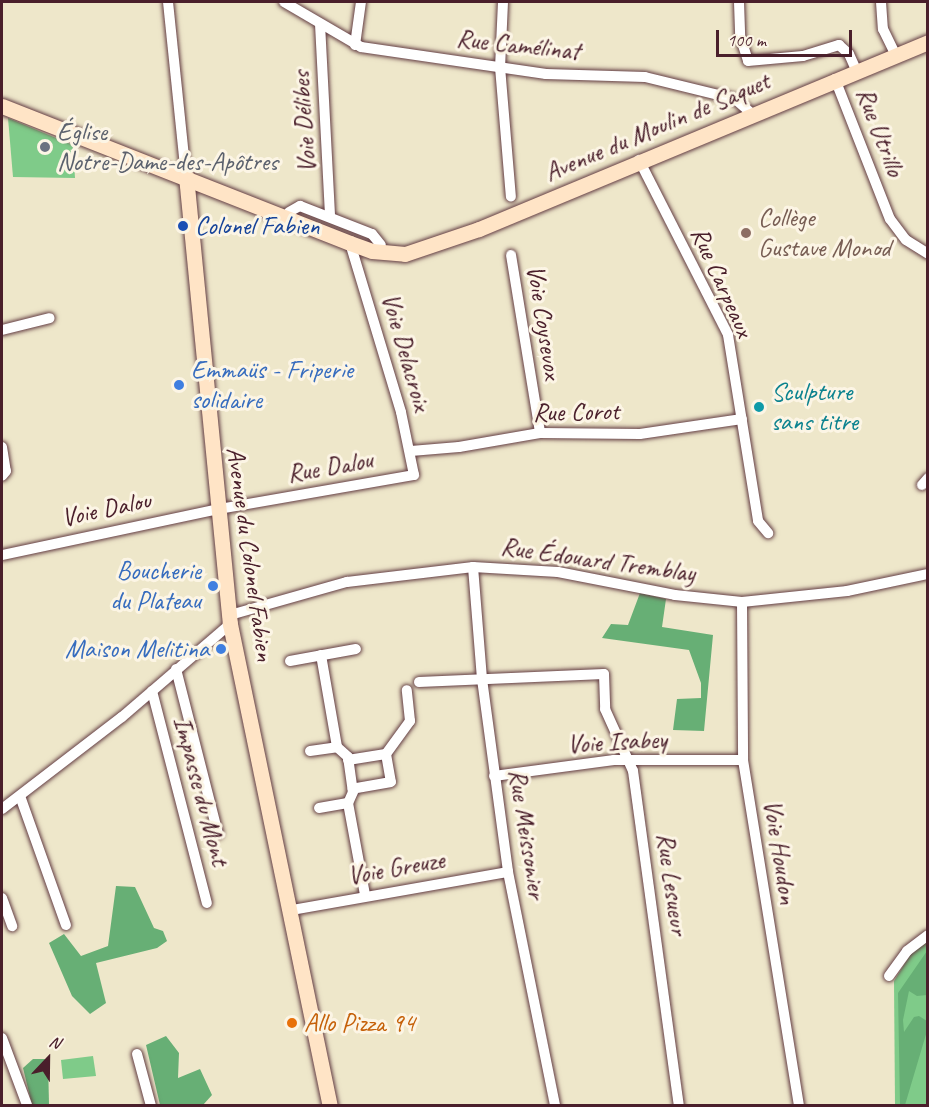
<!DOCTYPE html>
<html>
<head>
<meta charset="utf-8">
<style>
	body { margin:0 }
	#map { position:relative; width:929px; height:1107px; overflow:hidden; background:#eee7ca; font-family:Caveat,sans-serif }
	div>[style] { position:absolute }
	.green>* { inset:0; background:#7fcb89 }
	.forest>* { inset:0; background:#67af75 }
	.roads { filter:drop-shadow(0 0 2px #633d43) drop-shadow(0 0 2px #633d43) }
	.street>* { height:10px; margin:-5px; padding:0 5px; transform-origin:5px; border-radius:5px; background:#fff }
	.secondary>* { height:15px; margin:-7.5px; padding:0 7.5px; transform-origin:7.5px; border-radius:7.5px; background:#ffe4c6 }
	.dots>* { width:16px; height:16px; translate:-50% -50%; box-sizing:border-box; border:3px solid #fcf5e5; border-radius:50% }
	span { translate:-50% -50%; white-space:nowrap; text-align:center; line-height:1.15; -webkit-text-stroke:6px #fcf5e5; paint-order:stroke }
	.street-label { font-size:26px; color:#4a1f2b }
	.worship-label { font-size:26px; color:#5b616d }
	.left { translate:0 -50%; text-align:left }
	.education-label { font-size:26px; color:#785e54 }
	.transit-label { font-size:26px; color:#164399 }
	.shop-label { font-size:26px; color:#366cbe }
	.right { translate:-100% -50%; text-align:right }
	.culture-label { font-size:26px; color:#0d838f }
	.food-label { font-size:26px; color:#c56008 }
	.frame { position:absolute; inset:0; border:3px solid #4a1f2b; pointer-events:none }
	.north { position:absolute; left:18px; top:1029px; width:60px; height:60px; -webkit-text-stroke:4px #fcf5e5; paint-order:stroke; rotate:22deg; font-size:16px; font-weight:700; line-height:24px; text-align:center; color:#4a1f2b }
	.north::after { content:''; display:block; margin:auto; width:21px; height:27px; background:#4a1f2b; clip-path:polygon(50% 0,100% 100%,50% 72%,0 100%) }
	.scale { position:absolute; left:716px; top:30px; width:136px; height:27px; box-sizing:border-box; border:3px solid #4a1f2b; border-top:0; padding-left:8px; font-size:18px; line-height:21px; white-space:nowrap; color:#4a1f2b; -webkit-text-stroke:4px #fcf5e5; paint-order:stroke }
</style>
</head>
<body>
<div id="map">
	<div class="green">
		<div style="clip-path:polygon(8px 118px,73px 145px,75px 178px,13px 177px)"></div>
		<div style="clip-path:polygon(927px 940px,927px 1105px,895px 1105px,894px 981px,910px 955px)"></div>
		<div style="clip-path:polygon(93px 1056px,96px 1076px,63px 1079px,61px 1060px)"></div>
	</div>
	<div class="forest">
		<div style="clip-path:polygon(640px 593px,666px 599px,662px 627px,713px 635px,704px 731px,673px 730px,677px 699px,701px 698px,701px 683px,689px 650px,602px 638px,611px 624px,628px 625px)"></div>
		<div style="clip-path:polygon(116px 886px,135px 887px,154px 928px,163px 931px,167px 941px,157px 948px,96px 963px,106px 1003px,90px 1014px,72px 996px,49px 943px,64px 934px,81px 956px,108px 946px)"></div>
		<div style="clip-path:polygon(927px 951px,927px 995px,917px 996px,909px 991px,903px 1020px,904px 1032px,914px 1017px,919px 1016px,927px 1021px,927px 1031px,905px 1105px,900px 1105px,898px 993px)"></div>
		<div style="clip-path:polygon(166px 1036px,179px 1053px,178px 1078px,200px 1069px,212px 1095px,203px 1105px,160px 1105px,146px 1045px)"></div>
		<div style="clip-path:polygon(33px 1059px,48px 1059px,49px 1105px,32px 1105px,23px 1068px)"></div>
	</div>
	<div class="roads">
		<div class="street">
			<div style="left:168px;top:2px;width:175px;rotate:84.1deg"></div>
			<div style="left:284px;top:2px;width:89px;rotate:30.3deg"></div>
			<div style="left:361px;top:47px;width:187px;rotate:8.3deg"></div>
			<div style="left:546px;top:74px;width:99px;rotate:1.7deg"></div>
			<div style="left:645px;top:77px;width:93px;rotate:13.7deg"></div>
			<div style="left:735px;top:99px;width:21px;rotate:41deg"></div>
			<div style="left:503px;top:2px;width:65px;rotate:92.6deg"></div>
			<div style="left:500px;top:67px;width:130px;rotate:85.2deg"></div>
			<div style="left:739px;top:2px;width:34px;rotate:88deg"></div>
			<div style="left:740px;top:36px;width:26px;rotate:72deg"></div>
			<div style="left:748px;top:61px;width:55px;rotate:-5.2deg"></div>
			<div style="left:803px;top:56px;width:38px;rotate:-17deg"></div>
			<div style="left:839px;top:45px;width:13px;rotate:42deg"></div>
			<div style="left:849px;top:54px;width:17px;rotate:66deg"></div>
			<div style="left:881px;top:2px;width:27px;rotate:86deg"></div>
			<div style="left:883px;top:29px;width:28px;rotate:64deg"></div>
			<div style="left:320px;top:24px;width:193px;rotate:87deg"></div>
			<div style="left:355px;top:45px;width:43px;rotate:-82.1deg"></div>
			<div style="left:835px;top:79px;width:150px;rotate:68.6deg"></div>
			<div style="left:890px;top:219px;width:26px;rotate:53deg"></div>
			<div style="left:906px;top:240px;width:26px;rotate:32deg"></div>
			<div style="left:639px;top:160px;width:196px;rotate:63deg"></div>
			<div style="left:728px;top:335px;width:188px;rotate:80.8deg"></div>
			<div style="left:758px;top:521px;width:16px;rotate:50deg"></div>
			<div style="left:289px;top:212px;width:13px;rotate:-29deg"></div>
			<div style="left:300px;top:206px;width:77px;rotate:21.3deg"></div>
			<div style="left:372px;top:234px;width:14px;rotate:51deg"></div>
			<div style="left:511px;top:255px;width:180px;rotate:80.7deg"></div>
			<div style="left:2px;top:330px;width:49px;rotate:-14deg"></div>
			<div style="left:2px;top:447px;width:24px;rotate:81deg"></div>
			<div style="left:6px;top:471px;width:6px;rotate:129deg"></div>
			<div style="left:411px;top:451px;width:48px;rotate:-4.8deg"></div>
			<div style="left:459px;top:447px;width:82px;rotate:-9.8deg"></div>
			<div style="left:540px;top:433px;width:100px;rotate:0.6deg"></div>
			<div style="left:640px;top:434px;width:103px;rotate:-8.4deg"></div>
			<div style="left:922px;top:485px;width:9px;rotate:-49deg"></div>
			<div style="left:2px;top:555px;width:222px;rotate:-12deg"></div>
			<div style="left:219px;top:509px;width:198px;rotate:-9.9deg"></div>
			<div style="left:414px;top:475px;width:64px;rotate:-101.7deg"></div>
			<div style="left:401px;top:412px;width:177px;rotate:-106.8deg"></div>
			<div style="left:473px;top:567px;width:112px;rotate:85.4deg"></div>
			<div style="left:482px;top:679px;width:195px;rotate:82.3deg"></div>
			<div style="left:508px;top:872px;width:239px;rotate:78.6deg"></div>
			<div style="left:742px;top:602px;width:158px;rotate:89.6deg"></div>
			<div style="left:743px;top:760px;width:351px;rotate:80.8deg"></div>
			<div style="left:230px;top:615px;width:122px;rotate:-15.8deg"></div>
			<div style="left:347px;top:582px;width:127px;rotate:-6.8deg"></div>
			<div style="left:473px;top:567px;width:85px;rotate:3.4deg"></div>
			<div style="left:558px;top:572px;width:119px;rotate:11.1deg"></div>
			<div style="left:675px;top:595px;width:67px;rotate:6deg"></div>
			<div style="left:742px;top:602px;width:106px;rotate:-6deg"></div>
			<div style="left:847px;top:591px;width:83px;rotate:-11.9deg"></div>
			<div style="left:321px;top:655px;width:93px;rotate:80.1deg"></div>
			<div style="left:337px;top:747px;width:15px;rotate:42deg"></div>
			<div style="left:348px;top:757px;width:35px;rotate:82deg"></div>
			<div style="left:353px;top:792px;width:12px;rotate:114deg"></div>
			<div style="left:348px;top:803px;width:94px;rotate:79.5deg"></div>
			<div style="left:290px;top:661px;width:67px;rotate:-10.3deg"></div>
			<div style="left:176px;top:669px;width:170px;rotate:75.7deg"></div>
			<div style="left:419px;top:682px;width:185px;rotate:-2.5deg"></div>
			<div style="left:604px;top:674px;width:35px;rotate:88deg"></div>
			<div style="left:605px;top:709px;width:68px;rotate:65.7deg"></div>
			<div style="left:633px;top:771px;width:338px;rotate:82.2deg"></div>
			<div style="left:152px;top:691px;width:219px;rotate:75.5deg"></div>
			<div style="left:310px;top:751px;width:27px;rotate:-8deg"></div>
			<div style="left:386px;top:754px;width:41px;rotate:-54deg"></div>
			<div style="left:410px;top:721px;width:31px;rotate:-96deg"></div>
			<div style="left:348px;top:760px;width:38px;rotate:-9deg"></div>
			<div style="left:386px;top:754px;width:28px;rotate:80deg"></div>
			<div style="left:391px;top:782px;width:39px;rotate:170deg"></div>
			<div style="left:494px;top:776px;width:121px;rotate:-7.6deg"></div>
			<div style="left:614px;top:760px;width:129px"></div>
			<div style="left:20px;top:796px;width:137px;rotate:70.4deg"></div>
			<div style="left:319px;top:808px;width:29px;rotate:-10deg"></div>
			<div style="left:2px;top:809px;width:151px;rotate:-37.5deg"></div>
			<div style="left:122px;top:717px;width:143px;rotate:-40.7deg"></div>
			<div style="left:2px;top:898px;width:30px;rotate:70deg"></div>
			<div style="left:292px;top:910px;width:219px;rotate:-10deg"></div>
			<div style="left:889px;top:976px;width:31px;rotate:-54deg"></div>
			<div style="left:907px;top:951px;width:26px;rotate:-37deg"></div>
			<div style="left:2px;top:1038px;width:72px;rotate:69.5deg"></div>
			<div style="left:137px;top:1054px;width:54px;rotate:74.9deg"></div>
		</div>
		<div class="secondary">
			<div style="left:2px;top:106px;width:374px;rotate:21.5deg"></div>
			<div style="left:350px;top:243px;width:23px;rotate:20deg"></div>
			<div style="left:372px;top:251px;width:33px;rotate:5deg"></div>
			<div style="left:405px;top:254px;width:78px;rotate:-18.7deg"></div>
			<div style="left:479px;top:229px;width:486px;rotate:-22.6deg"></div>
			<div style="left:186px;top:176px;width:450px;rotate:84.4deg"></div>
			<div style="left:230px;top:624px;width:492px;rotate:78.3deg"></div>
		</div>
	</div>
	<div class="dots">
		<div style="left:45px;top:147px;background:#6b7280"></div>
		<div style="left:183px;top:226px;background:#1a4fb4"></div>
		<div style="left:746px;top:233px;background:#8d6e63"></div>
		<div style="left:179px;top:385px;background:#3f7fe0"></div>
		<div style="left:759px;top:407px;background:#0f9aa8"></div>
		<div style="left:213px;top:586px;background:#3f7fe0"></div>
		<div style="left:221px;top:649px;background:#3f7fe0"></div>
		<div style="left:292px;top:1023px;background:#e8710a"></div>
	</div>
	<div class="street-label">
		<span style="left:518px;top:45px;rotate:6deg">Rue Camélinat</span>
		<span style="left:304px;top:122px;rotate:-94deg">Voie Délibes</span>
		<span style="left:657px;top:127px;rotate:-23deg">Avenue du Moulin de Saquet</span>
		<span style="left:880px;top:132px;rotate:69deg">Rue Utrillo</span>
		<span style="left:722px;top:282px;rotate:66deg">Rue Carpeaux</span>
		<span style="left:544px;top:322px;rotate:81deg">Voie Coysevox</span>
		<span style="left:406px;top:352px;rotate:74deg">Voie Delacroix</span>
		<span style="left:576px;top:412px;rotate:-1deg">Rue Corot</span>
		<span style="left:330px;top:467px;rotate:-10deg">Rue Dalou</span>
		<span style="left:106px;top:509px;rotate:-12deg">Voie Dalou</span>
		<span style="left:250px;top:554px;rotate:82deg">Avenue du Colonel Fabien</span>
		<span style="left:598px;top:560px;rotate:8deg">Rue Édouard Tremblay</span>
		<span style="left:617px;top:742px;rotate:-3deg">Voie Isabey</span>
		<span style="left:201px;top:791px;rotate:75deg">Impasse du Mont</span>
		<span style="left:527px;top:834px;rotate:81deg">Rue Meissonier</span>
		<span style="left:780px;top:852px;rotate:81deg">Voie Houdon</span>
		<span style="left:396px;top:868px;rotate:-10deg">Voie Greuze</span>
		<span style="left:672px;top:884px;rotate:82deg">Rue Lesueur</span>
	</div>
	<div class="worship-label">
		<span class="left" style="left:57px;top:147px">Église<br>Notre-Dame-des-Apôtres</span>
	</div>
	<div class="education-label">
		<span class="left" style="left:758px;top:233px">Collège<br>Gustave Monod</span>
	</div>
	<div class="transit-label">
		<span class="left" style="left:195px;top:226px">Colonel Fabien</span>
	</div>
	<div class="shop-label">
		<span class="left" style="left:191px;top:385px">Emmaüs - Friperie<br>solidaire</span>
		<span class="right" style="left:201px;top:586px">Boucherie<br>du Plateau</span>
		<span class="right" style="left:209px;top:649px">Maison Melitina</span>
	</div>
	<div class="culture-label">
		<span class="left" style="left:771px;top:407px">Sculpture<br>sans titre</span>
	</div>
	<div class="food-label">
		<span class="left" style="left:304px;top:1023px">Allo Pizza 94</span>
	</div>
	<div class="frame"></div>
	<div class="north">N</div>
	<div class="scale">100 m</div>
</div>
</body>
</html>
